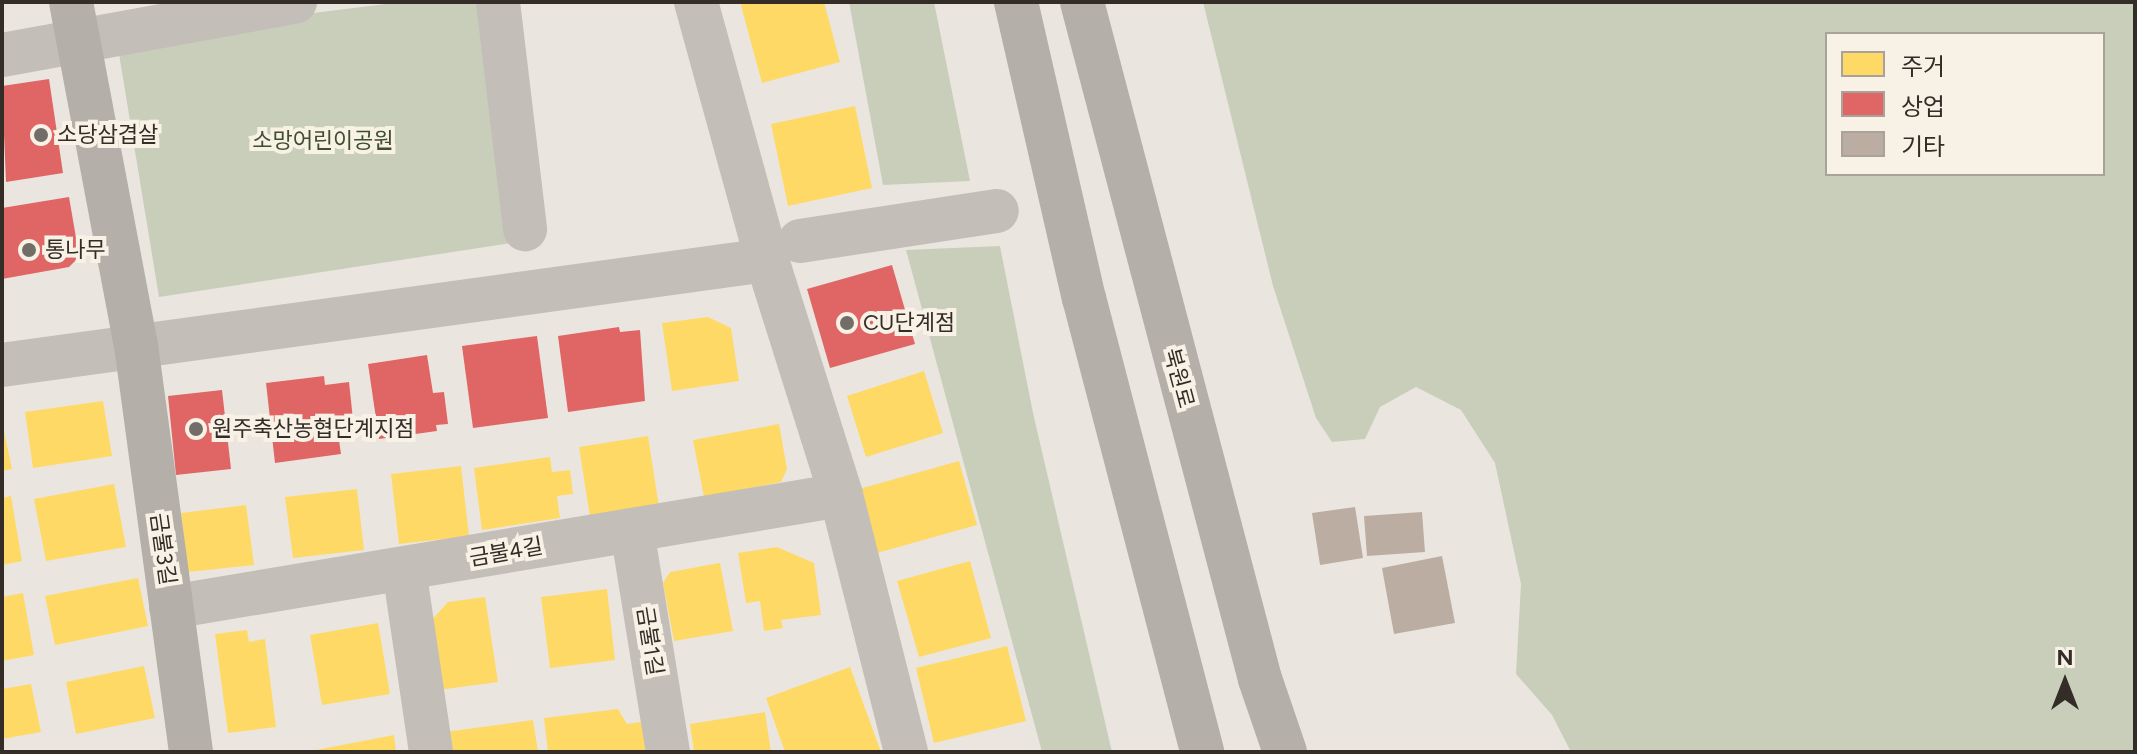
<!DOCTYPE html>
<html>
<head>
<meta charset="utf-8">
<style>
	body { margin:0 }
	#map { position:relative; width:2137px; height:754px; overflow:hidden; background:#eae6df; font-family:Figtree,"Noto Sans KR",sans-serif }
	div>[style] { position:absolute }
	.green>* { inset:0; background:#c9cebb }
	.homes>* { inset:0; background:#ffd966 }
	.shops>* { inset:0; background:#e06666 }
	.building>* { inset:0; background:#bcada2 }
	.street>* { height:44px; margin:-22px; padding:0 22px; transform-origin:22px; border-radius:22px; background:#c3beb8 }
	.secondary>* { height:44px; margin:-22px; padding:0 22px; transform-origin:22px; border-radius:22px; background:#b4afa9 }
	.dots>* { width:22px; height:22px; translate:-50% -50%; box-sizing:border-box; border:4px solid #f7f1e6; border-radius:50% }
	span { translate:-50% -50%; white-space:nowrap; text-align:center; line-height:1.15; -webkit-text-stroke:8px #f7f1e6; paint-order:stroke }
	.poi-label { font-size:22px; color:#332c27 }
	.left { translate:0 -50%; text-align:left }
	.park-label { font-size:22px; color:#3f4e2e }
	.street-label { font-size:22px; color:#332c27 }
	.frame { position:absolute; inset:0; border:4px solid #332c27; pointer-events:none }
	.legend { position:absolute; left:1825px; top:32px; width:280px; height:144px; box-sizing:border-box; background:#f7f1e6; border:2px solid #a9a29a; margin:0; padding:10px 14px; list-style:none; font-size:24px; color:#332c27 }
	.legend li { display:flex; align-items:center; gap:16px; height:40px }
	.legend b { width:40px; border:2px solid #a9a29a }
	.north { position:absolute; left:2025px; top:642px; width:80px; height:80px; -webkit-text-stroke:6px #f7f1e6; paint-order:stroke; rotate:0deg; font-size:22px; font-weight:700; line-height:32px; text-align:center; color:#332c27 }
	.north::after { content:''; display:block; margin:auto; width:28px; height:36px; background:#332c27; clip-path:polygon(50% 0,100% 100%,50% 72%,0 100%) }
</style>
</head>
<body>
<div id="map">
	<div class="green">
		<div style="clip-path:polygon(402px 2px,495px 2px,531px 240px,159px 297px,119px 54px,289px 16px)"></div>
		<div style="clip-path:polygon(849px 2px,934px 2px,970px 181px,883px 185px)"></div>
		<div style="clip-path:polygon(evenodd,1203px 2px,2135px 2px,2135px 752px,1571px 752px,1552px 715px,1516px 674px,1521px 584px,1495px 463px,1461px 410px,1416px 387px,1380px 407px,1365px 439px,1332px 442px,1316px 418px,1273px 286px,1203px 2px,1827px 34px,2103px 34px,2103px 174px,1827px 174px,1827px 34px)"></div>
		<div style="clip-path:polygon(1000px 246px,1033px 413px,1112px 752px,1042px 752px,906px 250px)"></div>
	</div>
	<div class="homes">
		<div style="clip-path:polygon(740px 2px,824px 2px,840px 62px,762px 83px)"></div>
		<div style="clip-path:polygon(855px 106px,872px 188px,788px 206px,771px 124px)"></div>
		<div style="clip-path:polygon(708px 317px,731px 328px,739px 381px,672px 391px,662px 323px)"></div>
		<div style="clip-path:polygon(924px 371px,943px 433px,866px 457px,847px 396px)"></div>
		<div style="clip-path:polygon(103px 401px,112px 456px,33px 468px,25px 412px)"></div>
		<div style="clip-path:polygon(2px 422px,12px 469px,2px 471px)"></div>
		<div style="clip-path:polygon(779px 424px,787px 469px,781px 482px,704px 497px,693px 440px)"></div>
		<div style="clip-path:polygon(648px 436px,659px 507px,590px 517px,579px 447px)"></div>
		<div style="clip-path:polygon(550px 457px,552px 472px,570px 470px,573px 494px,557px 496px,560px 518px,482px 530px,474px 468px)"></div>
		<div style="clip-path:polygon(959px 461px,977px 525px,877px 553px,859px 489px)"></div>
		<div style="clip-path:polygon(461px 466px,469px 536px,399px 544px,391px 474px)"></div>
		<div style="clip-path:polygon(114px 484px,126px 547px,46px 561px,34px 499px)"></div>
		<div style="clip-path:polygon(357px 489px,364px 550px,293px 558px,285px 497px)"></div>
		<div style="clip-path:polygon(11px 496px,22px 561px,2px 565px,2px 498px)"></div>
		<div style="clip-path:polygon(246px 505px,254px 565px,188px 572px,181px 513px)"></div>
		<div style="clip-path:polygon(777px 547px,814px 563px,821px 615px,781px 620px,783px 628px,764px 631px,760px 601px,746px 603px,738px 553px)"></div>
		<div style="clip-path:polygon(970px 561px,991px 638px,919px 657px,897px 581px)"></div>
		<div style="clip-path:polygon(720px 563px,733px 631px,674px 641px,663px 583px,670px 572px)"></div>
		<div style="clip-path:polygon(138px 578px,148px 626px,55px 645px,45px 596px)"></div>
		<div style="clip-path:polygon(607px 589px,615px 660px,550px 668px,541px 597px)"></div>
		<div style="clip-path:polygon(23px 593px,34px 655px,2px 661px,2px 597px)"></div>
		<div style="clip-path:polygon(485px 597px,498px 682px,438px 690px,428px 624px,448px 602px)"></div>
		<div style="clip-path:polygon(378px 623px,390px 694px,322px 705px,310px 635px)"></div>
		<div style="clip-path:polygon(247px 630px,249px 642px,265px 639px,276px 727px,228px 733px,215px 634px)"></div>
		<div style="clip-path:polygon(1007px 646px,1026px 721px,934px 743px,916px 668px)"></div>
		<div style="clip-path:polygon(144px 666px,155px 718px,76px 734px,66px 682px)"></div>
		<div style="clip-path:polygon(850px 667px,881px 752px,785px 752px,766px 698px)"></div>
		<div style="clip-path:polygon(31px 684px,41px 732px,2px 739px,2px 689px)"></div>
		<div style="clip-path:polygon(618px 709px,627px 724px,648px 721px,652px 752px,548px 752px,544px 718px)"></div>
		<div style="clip-path:polygon(765px 712px,771px 752px,694px 752px,690px 724px)"></div>
		<div style="clip-path:polygon(533px 720px,538px 752px,448px 752px,445px 732px)"></div>
		<div style="clip-path:polygon(394px 735px,396px 752px,311px 752px,311px 751px)"></div>
	</div>
	<div class="shops">
		<div style="clip-path:polygon(49px 79px,63px 173px,6px 182px,2px 86px)"></div>
		<div style="clip-path:polygon(69px 197px,79px 255px,75px 261px,69px 267px,2px 279px,2px 208px)"></div>
		<div style="clip-path:polygon(892px 265px,915px 344px,830px 368px,807px 289px)"></div>
		<div style="clip-path:polygon(619px 327px,620px 332px,640px 330px,645px 401px,568px 412px,558px 336px)"></div>
		<div style="clip-path:polygon(537px 336px,548px 418px,473px 428px,462px 346px)"></div>
		<div style="clip-path:polygon(427px 355px,433px 393px,444px 392px,448px 424px,436px 425px,437px 431px,379px 439px,368px 364px)"></div>
		<div style="clip-path:polygon(324px 376px,325px 385px,349px 382px,355px 438px,339px 440px,341px 454px,275px 463px,266px 383px)"></div>
		<div style="clip-path:polygon(222px 390px,231px 469px,176px 475px,168px 396px)"></div>
	</div>
	<div class="building">
		<div style="clip-path:polygon(1355px 507px,1363px 558px,1320px 565px,1312px 513px)"></div>
		<div style="clip-path:polygon(1422px 512px,1425px 552px,1367px 556px,1364px 516px)"></div>
		<div style="clip-path:polygon(1442px 556px,1455px 623px,1394px 634px,1382px 568px)"></div>
	</div>
	<div class="street">
		<div style="left:498px;top:2px;width:229px;rotate:83.2deg"></div>
		<div style="left:696px;top:2px;width:268px;rotate:74.6deg"></div>
		<div style="left:767px;top:260px;width:246px;rotate:72.5deg"></div>
		<div style="left:841px;top:495px;width:265px;rotate:75.8deg"></div>
		<div style="left:2px;top:55px;width:298px;rotate:-10.3deg"></div>
		<div style="left:800px;top:241px;width:199px;rotate:-8.7deg"></div>
		<div style="left:2px;top:365px;width:772px;rotate:-7.82deg"></div>
		<div style="left:632px;top:530px;width:225px;rotate:80.8deg"></div>
		<div style="left:404px;top:569px;width:185px;rotate:81.6deg"></div>
		<div style="left:171px;top:607px;width:679px;rotate:-9.49deg"></div>
	</div>
	<div class="secondary">
		<div style="left:71px;top:2px;width:349px;rotate:79.3deg"></div>
		<div style="left:136px;top:345px;width:411px;rotate:82.3deg"></div>
		<div style="left:1016px;top:2px;width:304px;rotate:77.1deg"></div>
		<div style="left:1084px;top:298px;width:469px;rotate:75.4deg"></div>
		<div style="left:1082px;top:2px;width:700px;rotate:75.27deg"></div>
		<div style="left:1260px;top:679px;width:77px;rotate:71.1deg"></div>
	</div>
	<div class="dots">
		<div style="left:41px;top:135px;background:#736d67"></div>
		<div style="left:29px;top:250px;background:#736d67"></div>
		<div style="left:847px;top:323px;background:#736d67"></div>
		<div style="left:196px;top:429px;background:#736d67"></div>
	</div>
	<div class="poi-label">
		<span class="left" style="left:57px;top:135px">소당삼겹살</span>
		<span class="left" style="left:45px;top:250px">통나무</span>
		<span class="left" style="left:863px;top:323px">CU단계점</span>
		<span class="left" style="left:212px;top:429px">원주축산농협단계지점</span>
	</div>
	<div class="park-label">
		<span style="left:323px;top:141px">소망어린이공원</span>
	</div>
	<div class="street-label">
		<span style="left:1179px;top:378px;rotate:75deg">북원로</span>
		<span style="left:163px;top:549px;rotate:82deg">금불3길</span>
		<span style="left:506px;top:552px;rotate:-10deg">금불4길</span>
		<span style="left:650px;top:641px;rotate:81deg">금불1길</span>
	</div>
	<div class="frame"></div>
	<ul class="legend">
	<li><b style="height:22px;background:#ffd966"></b>주거</li>
	<li><b style="height:22px;background:#e06666"></b>상업</li>
	<li><b style="height:22px;background:#bcada2"></b>기타</li>
	</ul>
	<div class="north">N</div>
</div>
</body>
</html>
